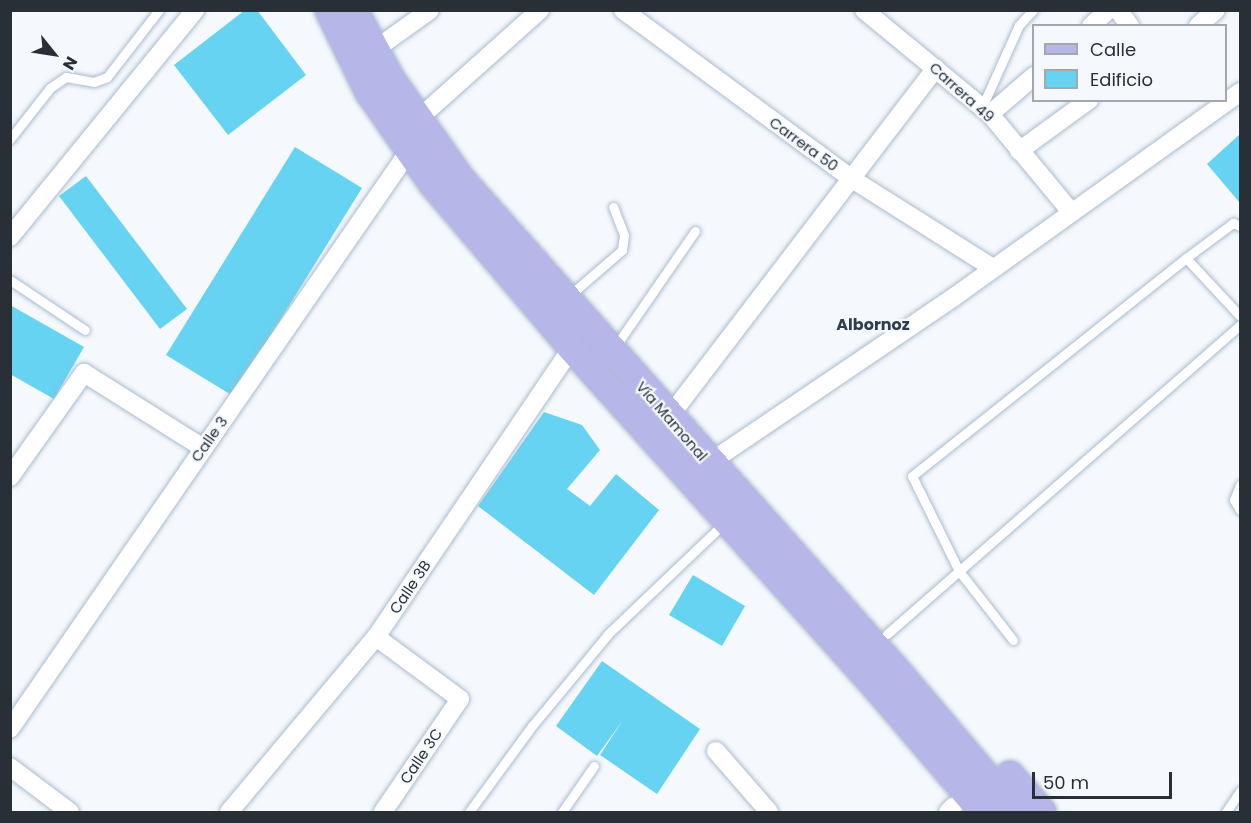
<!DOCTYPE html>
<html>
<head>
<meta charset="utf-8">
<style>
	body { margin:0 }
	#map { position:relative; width:1251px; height:823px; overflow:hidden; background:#f5f9fd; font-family:Poppins,sans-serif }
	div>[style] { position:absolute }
	.building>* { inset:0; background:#65d3f1 }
	.roads { filter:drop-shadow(0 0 2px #a9bbce) drop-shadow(0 0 2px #a9bbce) }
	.lane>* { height:9px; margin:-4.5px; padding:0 4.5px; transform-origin:4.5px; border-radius:4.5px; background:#fff }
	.street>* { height:18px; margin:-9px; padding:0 9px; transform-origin:9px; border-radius:9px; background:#fff }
	.primary>* { height:28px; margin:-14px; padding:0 14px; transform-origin:14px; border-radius:14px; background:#b6b7e8 }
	span { translate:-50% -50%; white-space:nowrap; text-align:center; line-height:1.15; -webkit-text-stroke:4.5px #f5f9fd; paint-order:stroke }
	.street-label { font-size:15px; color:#282f36 }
	.neighbourhood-label { font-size:16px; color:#2f3e4e; font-weight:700 }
	.frame { position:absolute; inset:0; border:12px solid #282f36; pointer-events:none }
	.legend { position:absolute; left:1032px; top:24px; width:195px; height:78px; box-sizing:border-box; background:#f5f9fd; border:2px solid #a3a8ad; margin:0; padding:8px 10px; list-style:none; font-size:18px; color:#282f36 }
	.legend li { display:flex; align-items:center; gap:12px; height:30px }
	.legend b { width:30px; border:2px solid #a3a8ad }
	.north { position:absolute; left:24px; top:24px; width:60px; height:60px; -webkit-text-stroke:4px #f5f9fd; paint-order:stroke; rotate:120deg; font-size:16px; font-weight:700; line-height:24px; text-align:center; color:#282f36 }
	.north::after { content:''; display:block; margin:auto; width:21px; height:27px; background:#282f36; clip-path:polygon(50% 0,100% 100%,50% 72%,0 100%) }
	.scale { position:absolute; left:1032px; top:772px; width:140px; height:27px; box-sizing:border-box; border:3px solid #282f36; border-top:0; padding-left:8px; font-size:18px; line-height:21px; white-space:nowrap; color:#282f36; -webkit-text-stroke:4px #f5f9fd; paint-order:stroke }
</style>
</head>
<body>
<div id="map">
	<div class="building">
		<div style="clip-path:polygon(245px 10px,257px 10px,306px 75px,228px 135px,174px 65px)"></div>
		<div style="clip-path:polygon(1240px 134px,1240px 203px,1207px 164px)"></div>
		<div style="clip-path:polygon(295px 147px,362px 188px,233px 396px,166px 355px)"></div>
		<div style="clip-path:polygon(86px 176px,187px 309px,160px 329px,59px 196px)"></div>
		<div style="clip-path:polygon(10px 305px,84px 347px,54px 399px,10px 374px)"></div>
		<div style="clip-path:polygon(544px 412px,582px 425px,600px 450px,567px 489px,590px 506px,616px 474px,659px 510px,594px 595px,478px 506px)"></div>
		<div style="clip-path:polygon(693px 575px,745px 606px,722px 646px,669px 615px)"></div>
		<div style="clip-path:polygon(602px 661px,700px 729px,657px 794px,600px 755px,623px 720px,597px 756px,556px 726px)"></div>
	</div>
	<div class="roads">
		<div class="lane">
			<div style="left:982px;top:107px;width:90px;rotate:-65.7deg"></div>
			<div style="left:1019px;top:25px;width:21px;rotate:-47deg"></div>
			<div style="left:10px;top:139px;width:65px;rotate:-51.9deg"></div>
			<div style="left:50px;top:88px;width:19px;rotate:-35deg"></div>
			<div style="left:66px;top:77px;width:28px;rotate:10deg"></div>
			<div style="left:94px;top:82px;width:14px;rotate:-21deg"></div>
			<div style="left:107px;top:77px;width:85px;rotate:-52.2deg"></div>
			<div style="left:1186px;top:258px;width:79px;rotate:47deg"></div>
			<div style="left:10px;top:280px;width:90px;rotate:33.7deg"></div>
			<div style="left:570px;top:295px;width:69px;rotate:-40.9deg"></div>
			<div style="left:622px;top:250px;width:15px;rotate:-82deg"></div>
			<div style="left:624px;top:235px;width:30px;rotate:-111deg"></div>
			<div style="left:615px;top:347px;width:141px;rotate:-55.4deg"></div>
			<div style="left:1240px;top:485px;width:16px;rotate:112deg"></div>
			<div style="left:1234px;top:500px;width:12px;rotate:59deg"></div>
			<div style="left:887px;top:634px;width:469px;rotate:-41.2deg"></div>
			<div style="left:1013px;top:640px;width:88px;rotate:-128deg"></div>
			<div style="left:959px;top:571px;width:106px;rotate:-116.3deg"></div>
			<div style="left:912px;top:476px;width:350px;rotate:-38.5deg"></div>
			<div style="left:1186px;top:258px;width:59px;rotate:-36.7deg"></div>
			<div style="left:1233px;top:223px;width:8px;rotate:23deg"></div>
			<div style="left:469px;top:812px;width:107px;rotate:-53.8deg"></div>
			<div style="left:532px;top:726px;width:119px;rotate:-50.4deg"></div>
			<div style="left:608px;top:634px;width:161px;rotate:-43.7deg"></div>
			<div style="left:562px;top:812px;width:56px;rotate:-55.2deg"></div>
			<div style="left:1226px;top:812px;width:25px;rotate:-56deg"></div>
		</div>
		<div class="street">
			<div style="left:623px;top:10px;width:285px;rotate:36.4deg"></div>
			<div style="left:852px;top:179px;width:165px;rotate:32.3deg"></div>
			<div style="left:864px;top:10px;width:163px;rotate:39.5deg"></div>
			<div style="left:990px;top:114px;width:127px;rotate:50.4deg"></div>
			<div style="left:1118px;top:10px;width:20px;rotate:53deg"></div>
			<div style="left:1091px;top:26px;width:23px;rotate:-43deg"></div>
			<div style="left:1198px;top:26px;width:24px;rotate:-42deg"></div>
			<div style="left:373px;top:51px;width:70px;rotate:-35.7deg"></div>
			<div style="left:990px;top:114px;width:58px;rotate:-40.8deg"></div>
			<div style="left:417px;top:120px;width:165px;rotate:-41.8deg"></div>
			<div style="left:1019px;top:151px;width:87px;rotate:-36.1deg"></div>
			<div style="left:10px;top:237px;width:293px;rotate:-50.8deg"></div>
			<div style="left:669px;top:417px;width:439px;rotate:-52.6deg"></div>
			<div style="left:709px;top:463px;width:296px;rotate:-34.1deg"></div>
			<div style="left:954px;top:297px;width:352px;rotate:-35.6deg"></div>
			<div style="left:10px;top:477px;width:128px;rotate:-54.6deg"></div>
			<div style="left:84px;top:373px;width:141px;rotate:32.2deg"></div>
			<div style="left:376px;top:637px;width:104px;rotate:36.4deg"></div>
			<div style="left:460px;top:699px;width:137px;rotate:124.3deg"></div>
			<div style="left:10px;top:729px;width:702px;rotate:-55.38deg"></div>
			<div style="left:716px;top:751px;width:81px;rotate:49deg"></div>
			<div style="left:10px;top:767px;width:75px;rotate:36.9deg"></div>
			<div style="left:229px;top:812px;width:229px;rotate:-50deg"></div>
			<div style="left:376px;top:637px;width:349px;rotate:-55.9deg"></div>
			<div style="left:948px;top:812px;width:8px;rotate:-45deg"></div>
		</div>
		<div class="primary">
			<div style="left:329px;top:10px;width:91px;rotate:64deg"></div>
			<div style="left:369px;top:92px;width:112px;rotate:55.2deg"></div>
			<div style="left:433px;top:184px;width:215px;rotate:49.7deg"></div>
			<div style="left:572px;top:348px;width:457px;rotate:48.1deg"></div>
			<div style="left:877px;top:688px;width:163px;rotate:49.5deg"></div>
			<div style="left:354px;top:10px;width:77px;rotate:62.1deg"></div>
			<div style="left:390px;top:78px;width:122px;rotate:55deg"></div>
			<div style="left:460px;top:178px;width:659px;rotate:48.45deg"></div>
			<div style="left:897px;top:671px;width:185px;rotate:49.8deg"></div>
			<div style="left:1010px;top:775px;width:49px;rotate:49.1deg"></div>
		</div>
	</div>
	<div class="street-label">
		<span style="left:962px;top:92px;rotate:42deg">Carrera 49</span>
		<span style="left:804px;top:144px;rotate:36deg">Carrera 50</span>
		<span style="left:672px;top:421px;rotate:49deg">Vía Mamonal</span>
		<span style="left:209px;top:439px;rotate:-55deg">Calle 3</span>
		<span style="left:410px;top:587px;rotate:-56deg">Calle 3B</span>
		<span style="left:421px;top:756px;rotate:-56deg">Calle 3C</span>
	</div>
	<div class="neighbourhood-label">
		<span style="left:873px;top:325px">Albornoz</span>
	</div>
	<div class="frame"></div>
	<ul class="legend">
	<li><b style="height:8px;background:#b6b7e8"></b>Calle</li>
	<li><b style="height:16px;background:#65d3f1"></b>Edificio</li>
	</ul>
	<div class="north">N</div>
	<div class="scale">50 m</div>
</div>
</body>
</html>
